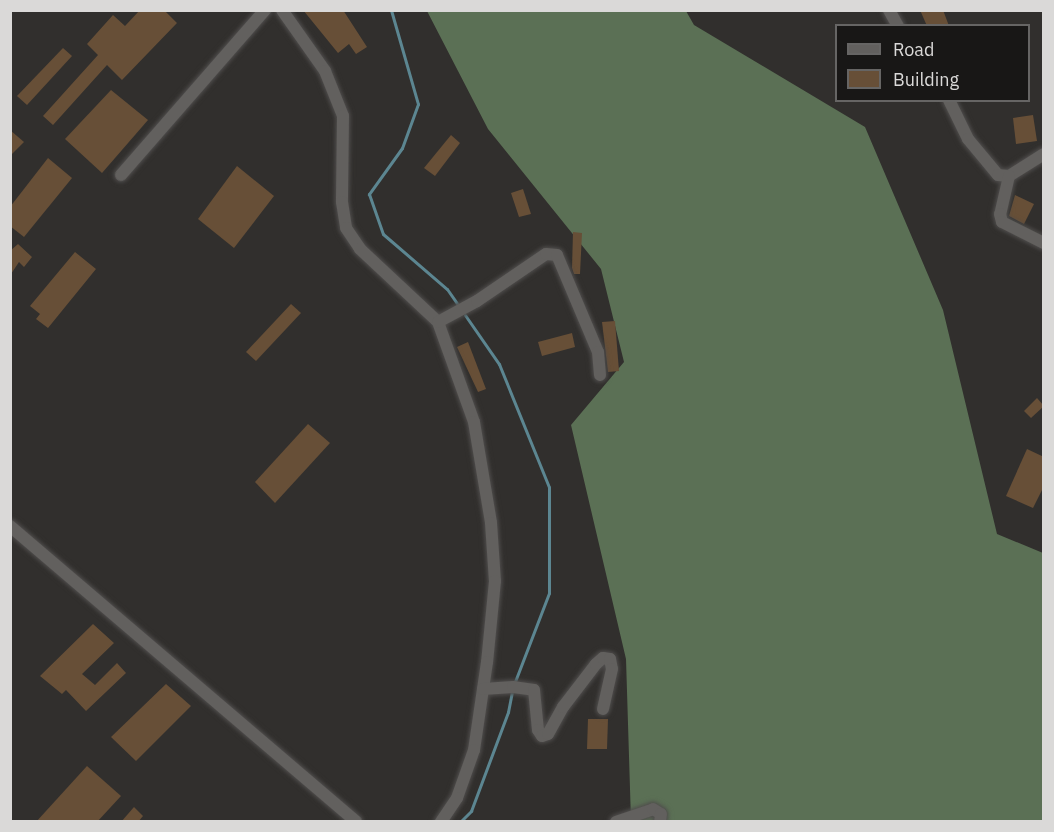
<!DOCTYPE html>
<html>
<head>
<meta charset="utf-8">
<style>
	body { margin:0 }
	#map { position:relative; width:1054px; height:832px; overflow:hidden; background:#312f2d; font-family:"IBM Plex Sans",sans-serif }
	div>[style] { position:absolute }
	.forest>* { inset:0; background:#5b7055 }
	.stream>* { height:3px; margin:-1.5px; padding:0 1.5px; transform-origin:1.5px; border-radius:1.5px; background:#5c8691 }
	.building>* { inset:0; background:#674f37 }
	.roads { filter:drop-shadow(0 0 2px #4f4d4c) drop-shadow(0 0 2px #4f4d4c) }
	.street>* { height:12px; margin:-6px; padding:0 6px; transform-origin:6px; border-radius:6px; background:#62605e }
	span { translate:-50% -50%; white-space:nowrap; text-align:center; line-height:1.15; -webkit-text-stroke:6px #181716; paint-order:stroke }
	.frame { position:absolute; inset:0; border:12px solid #dad9d8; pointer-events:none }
	.legend { position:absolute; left:835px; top:24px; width:195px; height:78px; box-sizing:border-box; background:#181716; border:2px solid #666564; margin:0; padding:8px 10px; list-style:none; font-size:18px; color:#dad9d8 }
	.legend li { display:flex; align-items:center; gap:12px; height:30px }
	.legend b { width:30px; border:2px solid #666564 }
</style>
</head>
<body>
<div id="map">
	<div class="forest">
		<div style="clip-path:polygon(427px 11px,686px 11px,694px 25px,865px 127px,943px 310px,997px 534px,1043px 553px,1043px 821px,631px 821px,626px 659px,571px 425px,624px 362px,601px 269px,488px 129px)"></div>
	</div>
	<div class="stream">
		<div style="left:391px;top:10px;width:98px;rotate:74deg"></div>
		<div style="left:418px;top:104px;width:47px;rotate:110deg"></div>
		<div style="left:402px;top:148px;width:57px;rotate:125.7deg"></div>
		<div style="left:369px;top:194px;width:42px;rotate:70.7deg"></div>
		<div style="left:383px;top:234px;width:84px;rotate:40.7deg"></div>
		<div style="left:447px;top:289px;width:19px;rotate:55deg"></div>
		<div style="left:465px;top:315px;width:60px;rotate:55.2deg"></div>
		<div style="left:499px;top:364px;width:133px;rotate:67.9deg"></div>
		<div style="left:549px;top:487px;width:106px;rotate:90deg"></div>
		<div style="left:549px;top:593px;width:97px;rotate:111deg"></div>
		<div style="left:460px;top:822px;width:16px;rotate:-45deg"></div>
		<div style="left:471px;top:811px;width:106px;rotate:-69.5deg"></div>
		<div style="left:508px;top:712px;width:21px;rotate:-79deg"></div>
	</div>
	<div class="building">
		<div style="clip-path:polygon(140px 10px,164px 10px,177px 23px,122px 80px,107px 65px,53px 125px,43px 116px,98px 55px,87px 44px,113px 15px,125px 26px)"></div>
		<div style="clip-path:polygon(303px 10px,343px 10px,367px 47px,356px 54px,349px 44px,338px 53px)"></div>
		<div style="clip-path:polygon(920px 10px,943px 10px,949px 26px,927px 26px)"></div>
		<div style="clip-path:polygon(63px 48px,72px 56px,27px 105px,17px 96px)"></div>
		<div style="clip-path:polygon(111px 90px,148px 120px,102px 173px,65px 139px)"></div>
		<div style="clip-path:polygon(1033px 115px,1037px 141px,1016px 144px,1013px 118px)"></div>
		<div style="clip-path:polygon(10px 130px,24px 142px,10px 156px)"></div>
		<div style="clip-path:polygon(451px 135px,460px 143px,435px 176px,424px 168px)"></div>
		<div style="clip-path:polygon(48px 158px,72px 178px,24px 237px,10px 226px,10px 207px)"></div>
		<div style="clip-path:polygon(237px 166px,274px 196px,234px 248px,198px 219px)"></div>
		<div style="clip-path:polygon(523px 189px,531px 214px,519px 217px,511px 193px)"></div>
		<div style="clip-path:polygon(1015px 195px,1034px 204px,1024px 224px,1009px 216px)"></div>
		<div style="clip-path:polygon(573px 232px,582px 233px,580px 274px,574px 274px,572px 268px)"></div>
		<div style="clip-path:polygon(18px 244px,32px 257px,24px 267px,19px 262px,11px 274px,10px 251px)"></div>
		<div style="clip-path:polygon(75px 252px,96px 269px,48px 328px,36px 319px,40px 314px,30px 306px)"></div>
		<div style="clip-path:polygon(291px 304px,301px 313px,256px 361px,246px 352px)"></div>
		<div style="clip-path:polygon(615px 321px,619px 371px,608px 372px,602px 322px)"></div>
		<div style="clip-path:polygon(572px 333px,575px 347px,542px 356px,538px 342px)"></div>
		<div style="clip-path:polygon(468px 342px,486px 389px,478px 392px,457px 347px)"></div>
		<div style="clip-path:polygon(1037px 398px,1044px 406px,1031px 418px,1024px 411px)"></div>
		<div style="clip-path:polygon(308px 424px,330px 443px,275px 503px,255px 482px)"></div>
		<div style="clip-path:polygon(1027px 449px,1044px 457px,1044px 486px,1033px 508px,1006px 496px)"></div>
		<div style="clip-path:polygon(93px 624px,114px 643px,82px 674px,95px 685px,117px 663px,126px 673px,86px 711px,66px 690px,62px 694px,40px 676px)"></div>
		<div style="clip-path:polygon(166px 684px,191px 706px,136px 761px,111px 737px)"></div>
		<div style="clip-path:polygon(588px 719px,608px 719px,607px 749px,587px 749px)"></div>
		<div style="clip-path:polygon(87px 766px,121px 796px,97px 822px,36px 822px)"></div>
		<div style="clip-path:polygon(134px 807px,143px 816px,138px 822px,121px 822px)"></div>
	</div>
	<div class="roads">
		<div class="street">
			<div style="left:282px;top:10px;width:75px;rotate:54.8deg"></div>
			<div style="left:325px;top:71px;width:48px;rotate:68.2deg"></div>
			<div style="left:343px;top:116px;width:86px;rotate:90.7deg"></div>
			<div style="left:342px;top:202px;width:26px;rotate:81deg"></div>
			<div style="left:346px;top:228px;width:25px;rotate:56deg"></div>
			<div style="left:360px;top:249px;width:107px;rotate:43.1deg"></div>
			<div style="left:438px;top:322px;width:106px;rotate:70.2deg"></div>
			<div style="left:474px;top:422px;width:102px;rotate:80.4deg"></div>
			<div style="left:491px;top:523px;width:58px;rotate:86.1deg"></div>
			<div style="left:495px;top:581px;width:81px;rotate:95.6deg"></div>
			<div style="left:487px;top:662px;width:89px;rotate:98.4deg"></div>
			<div style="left:474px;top:750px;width:51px;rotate:109.5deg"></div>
			<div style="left:457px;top:798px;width:29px;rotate:124deg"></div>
			<div style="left:889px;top:10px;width:18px;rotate:61deg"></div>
			<div style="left:949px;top:100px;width:43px;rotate:64deg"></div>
			<div style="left:968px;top:139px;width:47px;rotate:50.2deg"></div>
			<div style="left:998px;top:175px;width:11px;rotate:5deg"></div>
			<div style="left:1009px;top:176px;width:41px;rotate:-32.2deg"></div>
			<div style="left:121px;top:175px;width:219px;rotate:-48.9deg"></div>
			<div style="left:1009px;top:176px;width:39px;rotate:103deg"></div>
			<div style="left:1000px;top:214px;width:8px;rotate:76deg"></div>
			<div style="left:1002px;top:222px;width:47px;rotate:26.6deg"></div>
			<div style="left:438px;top:322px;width:44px;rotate:-28.3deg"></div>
			<div style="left:477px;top:301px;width:83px;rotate:-34.3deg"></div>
			<div style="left:546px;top:254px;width:11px;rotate:5deg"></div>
			<div style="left:557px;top:255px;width:105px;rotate:67.1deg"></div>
			<div style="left:598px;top:352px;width:23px;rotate:85deg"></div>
			<div style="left:10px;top:526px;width:455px;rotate:40.5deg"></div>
			<div style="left:483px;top:689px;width:30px;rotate:-4deg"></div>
			<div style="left:513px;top:687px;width:21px;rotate:8deg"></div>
			<div style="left:534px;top:690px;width:40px;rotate:84.3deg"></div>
			<div style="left:538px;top:730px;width:7px;rotate:56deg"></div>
			<div style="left:542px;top:736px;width:6px;rotate:-18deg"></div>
			<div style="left:548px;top:734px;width:31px;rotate:-61deg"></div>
			<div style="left:563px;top:707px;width:54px;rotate:-52.5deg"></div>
			<div style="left:596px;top:664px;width:9px;rotate:-41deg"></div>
			<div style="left:603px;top:658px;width:7px;rotate:8deg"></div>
			<div style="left:610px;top:659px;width:10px;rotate:79deg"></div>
			<div style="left:612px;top:669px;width:41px;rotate:102.7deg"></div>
			<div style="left:616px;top:822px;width:39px;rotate:-19deg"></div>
			<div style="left:653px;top:809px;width:9px;rotate:32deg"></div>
			<div style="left:661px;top:814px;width:8px;rotate:97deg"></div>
		</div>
	</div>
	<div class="frame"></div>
	<ul class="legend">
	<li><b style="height:8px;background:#62605e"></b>Road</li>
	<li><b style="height:16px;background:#674f37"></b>Building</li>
	</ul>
</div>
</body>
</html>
